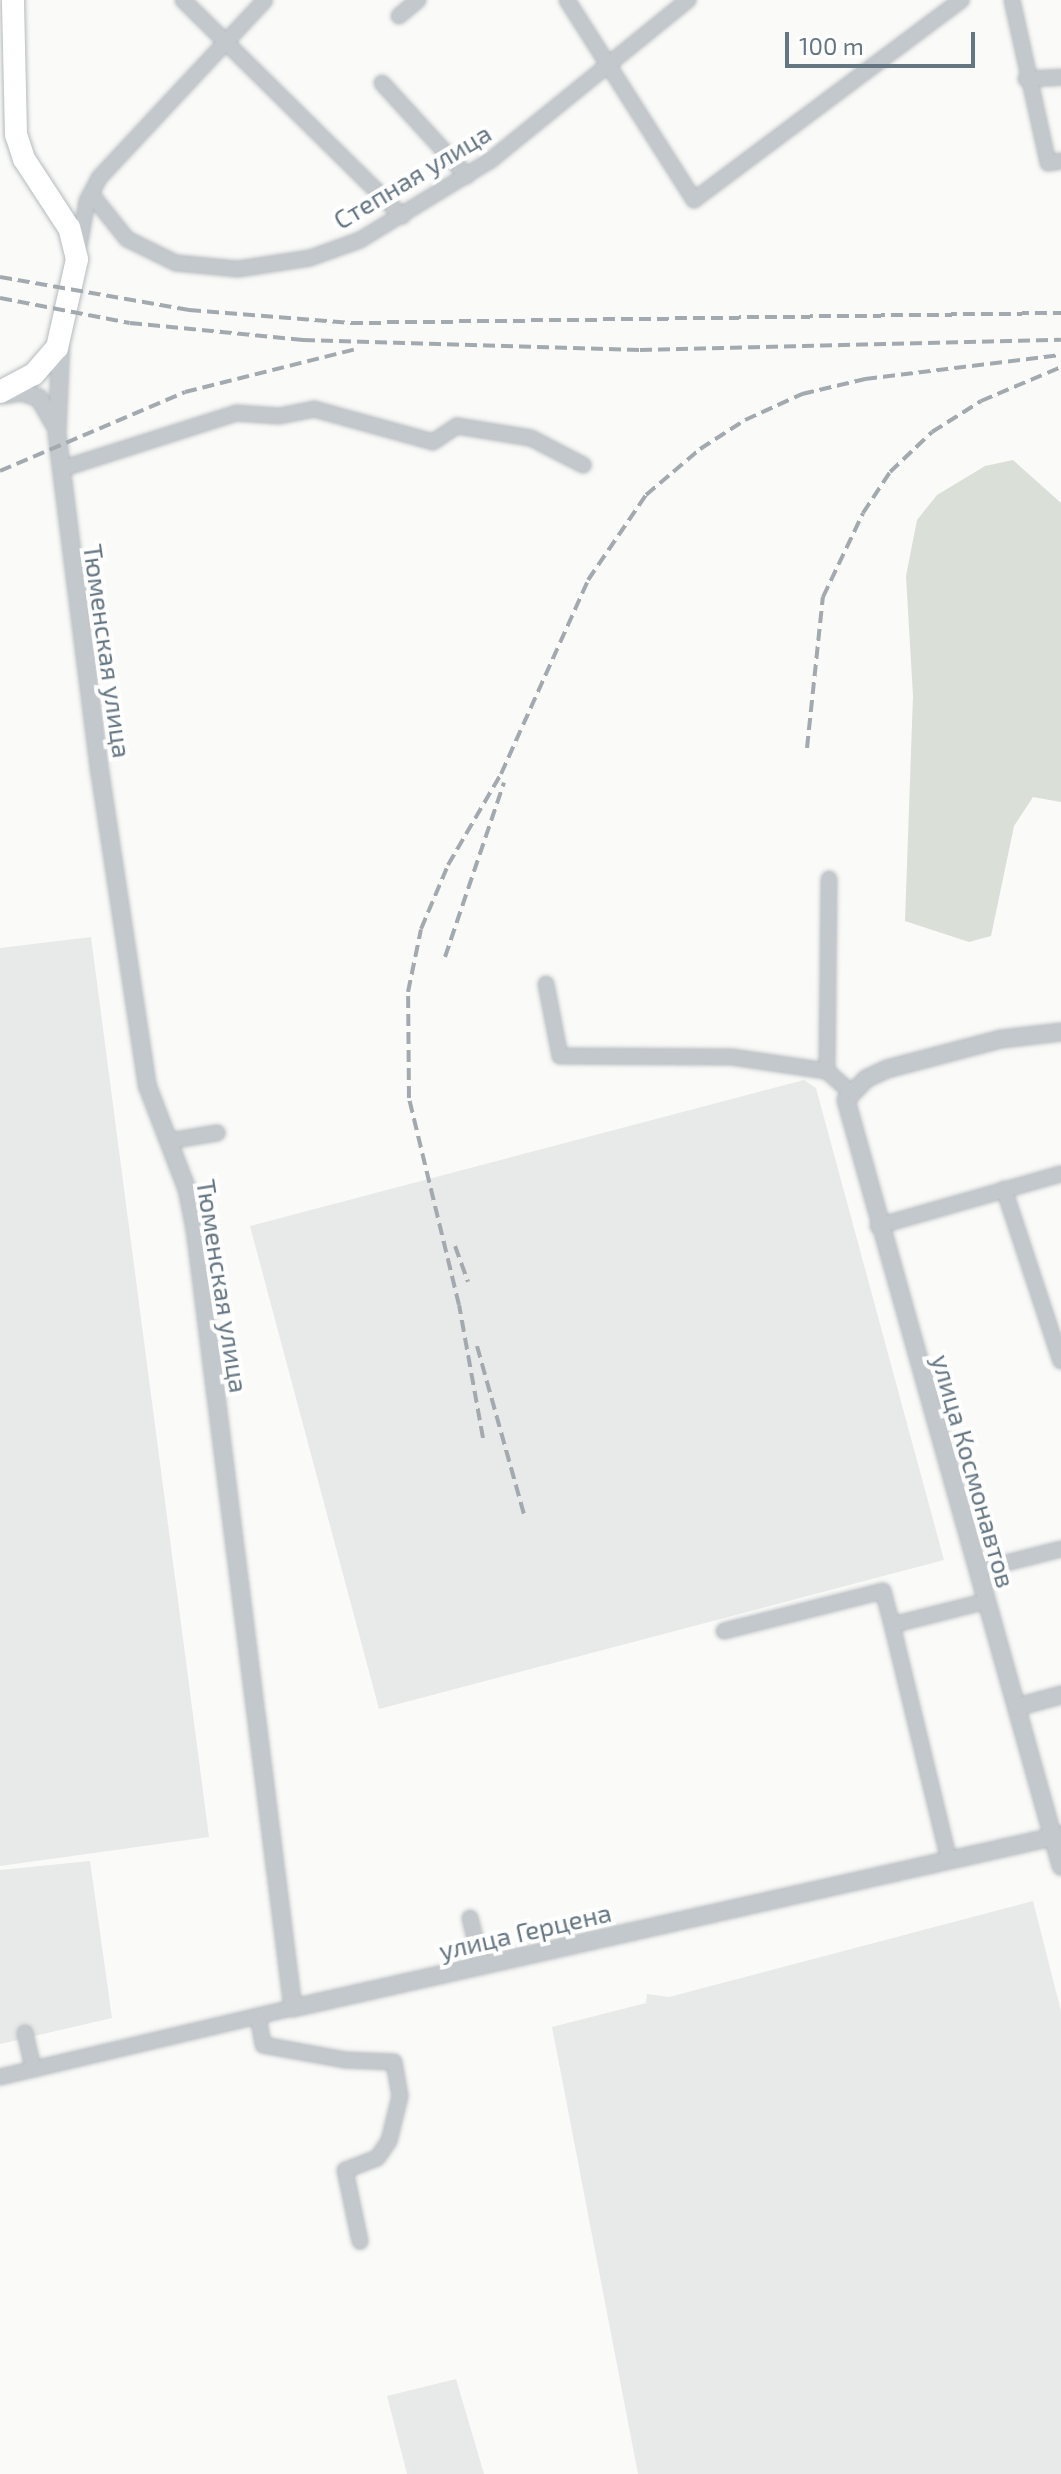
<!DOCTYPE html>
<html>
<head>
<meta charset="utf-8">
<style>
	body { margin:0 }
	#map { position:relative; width:1061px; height:2474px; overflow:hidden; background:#fafaf8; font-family:"Exo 2",sans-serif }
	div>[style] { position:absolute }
	.built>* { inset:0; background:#e8e9e9 }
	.green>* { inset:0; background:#dadfd7 }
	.roads { filter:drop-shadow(0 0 2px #b5babe) drop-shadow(0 0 2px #b5babe) }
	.minor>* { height:14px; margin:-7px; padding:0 7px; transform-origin:7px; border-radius:7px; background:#c3c8cc }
	.tertiary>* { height:16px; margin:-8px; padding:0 8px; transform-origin:8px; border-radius:8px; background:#c3c8cc }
	.primary>* { height:22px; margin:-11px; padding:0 11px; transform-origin:11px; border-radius:11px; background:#fff }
	.rail>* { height:4px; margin-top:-2px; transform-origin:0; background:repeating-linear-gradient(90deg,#a2aab0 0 12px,transparent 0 18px) }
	span { translate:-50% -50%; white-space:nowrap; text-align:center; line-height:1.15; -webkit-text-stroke:8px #fff; paint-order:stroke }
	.street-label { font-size:26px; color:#657683 }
	.scale { position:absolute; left:785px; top:32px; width:190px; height:36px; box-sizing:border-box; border:4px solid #657683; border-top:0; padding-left:10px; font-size:24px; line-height:28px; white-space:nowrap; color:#657683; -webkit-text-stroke:6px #fff; paint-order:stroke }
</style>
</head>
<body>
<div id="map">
	<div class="built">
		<div style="clip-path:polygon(91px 937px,209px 1837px,0 1866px,0 948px)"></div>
		<div style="clip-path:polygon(804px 1080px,816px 1088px,944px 1560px,379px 1709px,250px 1226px)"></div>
		<div style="clip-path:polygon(90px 1861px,112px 2018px,0 2044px,0 1870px)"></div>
		<div style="clip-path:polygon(1033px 1901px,1061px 2011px,1061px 2474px,638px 2474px,552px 2027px,646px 2003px,647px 1994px,669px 1997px)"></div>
		<div style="clip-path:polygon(456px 2379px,484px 2474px,407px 2474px,387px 2396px)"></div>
	</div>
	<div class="green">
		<div style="clip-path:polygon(1013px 460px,1061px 503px,1061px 802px,1033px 797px,1014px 826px,991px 936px,969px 942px,905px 921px,913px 696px,906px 576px,917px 520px,937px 495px,985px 466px)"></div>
	</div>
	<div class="roads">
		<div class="minor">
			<div style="left:183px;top:0;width:308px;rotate:44.6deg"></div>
			<div style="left:567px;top:0;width:237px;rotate:57.6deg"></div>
			<div style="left:694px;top:200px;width:334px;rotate:-36.8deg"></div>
			<div style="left:1012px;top:0;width:167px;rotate:77.5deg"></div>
			<div style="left:1048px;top:163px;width:13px;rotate:-9deg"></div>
			<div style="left:399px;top:16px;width:25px;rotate:-40deg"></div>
			<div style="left:1026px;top:79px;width:35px;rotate:-3deg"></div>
			<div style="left:382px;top:83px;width:126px;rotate:47.6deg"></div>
			<div style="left:91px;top:194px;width:58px;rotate:51.3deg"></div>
			<div style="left:127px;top:239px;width:55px;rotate:26.1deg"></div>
			<div style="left:176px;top:263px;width:62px;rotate:5.5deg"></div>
			<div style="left:238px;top:269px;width:73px;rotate:-8.7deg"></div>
			<div style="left:310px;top:258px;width:53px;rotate:-19.8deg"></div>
			<div style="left:360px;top:240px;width:153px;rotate:-31.4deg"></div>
			<div style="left:491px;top:160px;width:254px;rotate:-39.1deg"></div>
			<div style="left:79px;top:247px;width:47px;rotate:-80.1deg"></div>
			<div style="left:87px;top:201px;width:26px;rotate:-62deg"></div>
			<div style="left:99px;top:178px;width:243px;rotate:-47deg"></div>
			<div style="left:61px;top:469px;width:184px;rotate:-17.7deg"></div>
			<div style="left:236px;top:413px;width:43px;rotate:4deg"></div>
			<div style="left:279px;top:416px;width:36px;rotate:-11deg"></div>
			<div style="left:314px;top:409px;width:123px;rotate:15.5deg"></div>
			<div style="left:433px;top:442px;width:29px;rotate:-34deg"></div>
			<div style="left:457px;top:426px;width:75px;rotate:9.2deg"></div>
			<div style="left:531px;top:438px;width:59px;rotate:27.4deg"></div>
			<div style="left:829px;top:879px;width:192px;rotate:90.6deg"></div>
			<div style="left:827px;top:1071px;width:31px;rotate:42deg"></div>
			<div style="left:546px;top:984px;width:73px;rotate:79deg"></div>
			<div style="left:560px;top:1056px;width:172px;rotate:0.3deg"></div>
			<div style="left:732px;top:1057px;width:96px;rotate:8.4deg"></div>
			<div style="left:169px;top:1141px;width:49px;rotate:-9.5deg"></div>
			<div style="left:1004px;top:1189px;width:181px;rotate:71.7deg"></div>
			<div style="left:878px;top:1226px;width:190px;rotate:-15.9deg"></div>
			<div style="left:978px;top:1570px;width:86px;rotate:-14.2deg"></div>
			<div style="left:724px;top:1631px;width:164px;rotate:-14.1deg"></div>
			<div style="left:883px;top:1591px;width:35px;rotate:75deg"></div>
			<div style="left:949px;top:1860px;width:242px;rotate:-103.6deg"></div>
			<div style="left:892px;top:1625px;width:98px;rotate:-14.2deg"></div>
			<div style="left:470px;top:1918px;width:49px;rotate:76deg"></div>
			<div style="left:258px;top:2016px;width:29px;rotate:80deg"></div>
			<div style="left:263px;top:2045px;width:83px;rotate:10.4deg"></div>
			<div style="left:345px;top:2060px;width:49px;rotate:2.3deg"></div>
			<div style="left:394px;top:2062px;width:35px;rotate:80deg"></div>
			<div style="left:400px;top:2096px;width:46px;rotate:103.7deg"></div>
			<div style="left:389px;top:2141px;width:21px;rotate:125deg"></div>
			<div style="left:377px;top:2158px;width:34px;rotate:159deg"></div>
			<div style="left:345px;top:2170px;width:73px;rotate:78.1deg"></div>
			<div style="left:25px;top:2033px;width:37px;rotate:77deg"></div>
			<div style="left:0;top:2077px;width:301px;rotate:-13.3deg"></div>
		</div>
		<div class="tertiary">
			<div style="left:61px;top:341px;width:93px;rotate:92.5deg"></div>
			<div style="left:57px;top:434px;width:342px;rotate:82.8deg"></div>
			<div style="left:100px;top:773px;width:316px;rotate:81.4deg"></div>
			<div style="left:147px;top:1085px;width:111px;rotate:69deg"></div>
			<div style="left:187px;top:1189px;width:41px;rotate:78.7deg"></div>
			<div style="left:195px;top:1229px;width:785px;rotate:82.83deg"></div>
			<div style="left:293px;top:2008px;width:787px;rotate:-12.69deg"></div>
			<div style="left:2px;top:395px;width:19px;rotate:-9deg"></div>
			<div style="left:21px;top:392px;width:19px;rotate:18deg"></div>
			<div style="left:39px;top:398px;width:30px;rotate:60deg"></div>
			<div style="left:1061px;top:1032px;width:60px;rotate:173.3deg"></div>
			<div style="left:1001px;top:1039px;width:118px;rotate:165.3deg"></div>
			<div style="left:887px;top:1069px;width:23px;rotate:155deg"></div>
			<div style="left:866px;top:1079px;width:29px;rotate:134deg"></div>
			<div style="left:846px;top:1100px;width:796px;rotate:74.32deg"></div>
			<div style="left:1017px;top:1707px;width:46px;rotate:-15.3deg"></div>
		</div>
		<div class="primary">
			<div style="left:0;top:392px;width:38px;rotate:-28deg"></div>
			<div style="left:34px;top:374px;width:35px;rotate:-49deg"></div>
			<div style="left:57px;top:348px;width:91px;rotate:-77.3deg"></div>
			<div style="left:77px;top:259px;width:32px;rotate:-104deg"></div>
			<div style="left:69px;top:228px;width:82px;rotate:-123.1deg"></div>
			<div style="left:24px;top:159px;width:25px;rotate:-108deg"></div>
			<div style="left:16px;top:135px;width:135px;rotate:-91.3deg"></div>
		</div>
	</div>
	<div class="rail">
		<div style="left:0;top:277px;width:192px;rotate:9.9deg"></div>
		<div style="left:189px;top:310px;width:163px;rotate:4.6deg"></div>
		<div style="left:351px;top:323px;width:710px;rotate:-0.81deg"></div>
		<div style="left:0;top:298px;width:132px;rotate:10.9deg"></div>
		<div style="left:130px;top:323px;width:174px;rotate:5.6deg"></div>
		<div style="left:303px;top:340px;width:337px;rotate:1.7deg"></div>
		<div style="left:640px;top:350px;width:421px;rotate:-1.4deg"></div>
		<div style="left:0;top:471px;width:201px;rotate:-23.1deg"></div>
		<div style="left:185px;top:392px;width:176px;rotate:-14.1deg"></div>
		<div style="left:807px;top:748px;width:152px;rotate:-84deg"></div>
		<div style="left:823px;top:597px;width:93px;rotate:-64.5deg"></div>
		<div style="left:863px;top:513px;width:49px;rotate:-56.6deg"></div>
		<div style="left:890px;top:472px;width:58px;rotate:-43.6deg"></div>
		<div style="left:932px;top:432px;width:58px;rotate:-32.3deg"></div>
		<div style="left:981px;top:401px;width:87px;rotate:-23deg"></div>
		<div style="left:445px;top:957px;width:184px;rotate:-71.3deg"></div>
		<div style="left:455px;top:1246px;width:38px;rotate:70deg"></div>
		<div style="left:477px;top:1346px;width:179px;rotate:74.4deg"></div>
		<div style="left:483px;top:1438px;width:135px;rotate:-100.2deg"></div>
		<div style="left:459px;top:1305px;width:213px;rotate:-103.6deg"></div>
		<div style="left:409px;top:1098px;width:106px;rotate:-90.5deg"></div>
		<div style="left:408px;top:992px;width:64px;rotate:-78.3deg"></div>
		<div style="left:421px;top:929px;width:69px;rotate:-67.1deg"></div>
		<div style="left:448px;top:865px;width:105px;rotate:-59.8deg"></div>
		<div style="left:501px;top:774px;width:213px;rotate:-65.8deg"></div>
		<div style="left:588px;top:580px;width:103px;rotate:-55.7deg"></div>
		<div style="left:646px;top:495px;width:71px;rotate:-40.4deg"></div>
		<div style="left:700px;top:449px;width:54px;rotate:-32.8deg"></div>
		<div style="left:745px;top:420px;width:63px;rotate:-24.5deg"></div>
		<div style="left:802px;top:394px;width:65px;rotate:-13.4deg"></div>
		<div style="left:865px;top:379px;width:197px;rotate:-7deg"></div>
	</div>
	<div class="street-label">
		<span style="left:412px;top:176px;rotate:-31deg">Степная улица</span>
		<span style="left:108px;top:651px;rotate:82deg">Тюменская улица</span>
		<span style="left:223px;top:1286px;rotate:81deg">Тюменская улица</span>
		<span style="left:974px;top:1471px;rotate:74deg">улица Космонавтов</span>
		<span style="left:525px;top:1931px;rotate:-13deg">улица Герцена</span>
	</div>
	<div class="scale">100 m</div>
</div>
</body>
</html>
